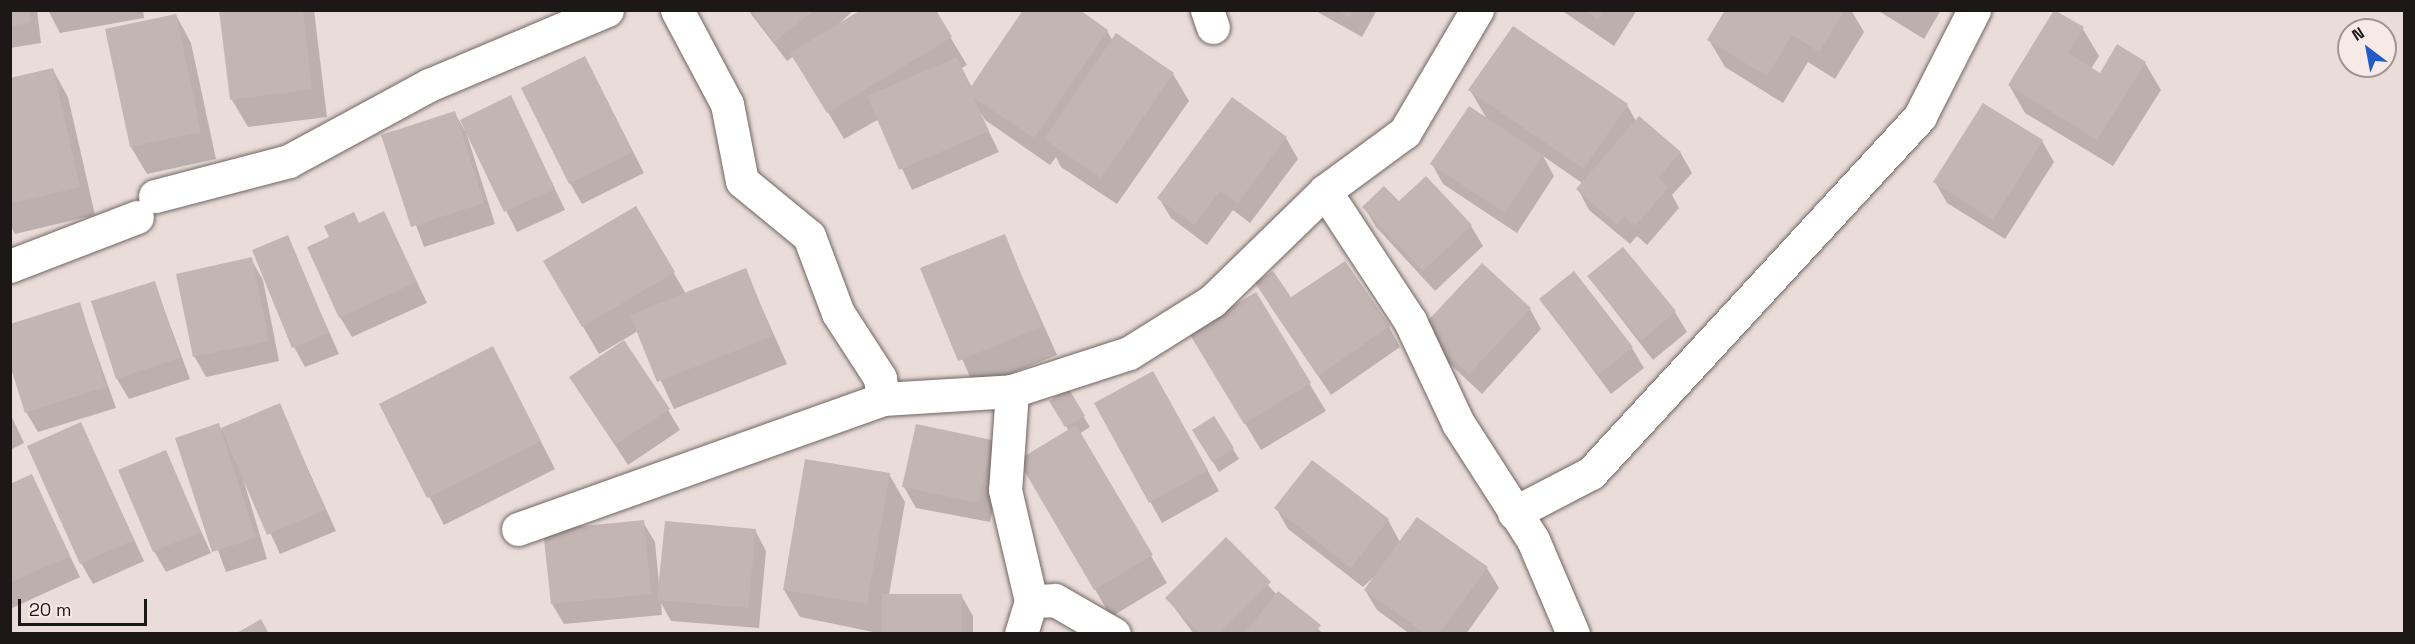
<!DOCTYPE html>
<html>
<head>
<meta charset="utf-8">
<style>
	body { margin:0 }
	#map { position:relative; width:2415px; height:644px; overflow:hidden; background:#eaddd9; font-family:"Space Grotesk",sans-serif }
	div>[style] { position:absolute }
	.shadow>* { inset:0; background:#0003 }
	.building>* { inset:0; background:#c2b5b2 }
	.roads { filter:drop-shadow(0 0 2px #706562) drop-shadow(0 0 2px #706562) }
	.minor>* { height:33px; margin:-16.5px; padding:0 16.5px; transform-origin:16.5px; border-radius:16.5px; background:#fff }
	span { translate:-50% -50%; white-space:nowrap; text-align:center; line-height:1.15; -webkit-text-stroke:4.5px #f7eae6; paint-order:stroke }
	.frame { position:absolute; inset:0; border:12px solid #1c1817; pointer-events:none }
	.north { position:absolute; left:2337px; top:18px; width:60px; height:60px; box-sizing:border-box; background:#f7eae6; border:2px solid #9f9693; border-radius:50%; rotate:328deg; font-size:16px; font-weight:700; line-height:24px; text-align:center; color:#1c1817 }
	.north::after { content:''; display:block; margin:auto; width:21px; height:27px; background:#225bc8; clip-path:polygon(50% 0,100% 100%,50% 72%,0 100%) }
	.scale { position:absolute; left:18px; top:599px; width:129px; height:27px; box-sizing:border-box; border:3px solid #1c1817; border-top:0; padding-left:8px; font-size:18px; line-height:21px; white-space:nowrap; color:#1c1817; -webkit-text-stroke:4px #f7eae6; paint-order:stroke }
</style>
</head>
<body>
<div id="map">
	<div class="shadow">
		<div style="clip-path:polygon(10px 10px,37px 10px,41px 43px,10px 48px)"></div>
		<div style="clip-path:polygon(48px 10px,143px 10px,144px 18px,60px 33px)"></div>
		<div style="clip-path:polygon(220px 10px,314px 10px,327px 117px,248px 127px,232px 100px)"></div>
		<div style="clip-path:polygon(748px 10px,854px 10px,832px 30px,934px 10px,967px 65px,962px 68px,972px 88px,1107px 31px,1113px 41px,1173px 74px,1189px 101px,1117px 204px,1061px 167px,1056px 157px,1050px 165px,985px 120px,977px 107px,999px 152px,912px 190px,879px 119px,844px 139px,794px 56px,787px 61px)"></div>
		<div style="clip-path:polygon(1314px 10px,1377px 10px,1362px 37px)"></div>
		<div style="clip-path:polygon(1561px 10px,1637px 10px,1614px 46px)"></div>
		<div style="clip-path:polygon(1727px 10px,1851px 10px,1864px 32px,1835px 79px,1808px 62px,1783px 103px,1725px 67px,1709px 40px)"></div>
		<div style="clip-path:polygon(1877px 10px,1941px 10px,1924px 39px)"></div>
		<div style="clip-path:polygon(2055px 12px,2083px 29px,2099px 56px,2091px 69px,2101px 75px,2145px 63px,2161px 90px,2113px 166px,2025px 113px,2009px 85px)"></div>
		<div style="clip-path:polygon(176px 15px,191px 43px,216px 159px,147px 174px,131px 147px)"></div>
		<div style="clip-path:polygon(585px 58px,644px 173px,582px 204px,570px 183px)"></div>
		<div style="clip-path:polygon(53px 70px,68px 97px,95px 215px,15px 234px,10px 225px,10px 79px)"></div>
		<div style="clip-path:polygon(1470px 90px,1627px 105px,1636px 121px,1680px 152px,1692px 173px,1672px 195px,1679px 208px,1647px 245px,1637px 236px,1630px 244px,1589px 210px,1578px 189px,1582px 183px,1543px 156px,1554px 176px,1517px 233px,1443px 184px,1432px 164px,1487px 119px)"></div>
		<div style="clip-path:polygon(511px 97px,565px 210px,517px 232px,466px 132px,495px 224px,424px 247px,383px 136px,454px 112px,465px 131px)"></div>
		<div style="clip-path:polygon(1232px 99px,1286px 138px,1298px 159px,1250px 223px,1233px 210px,1207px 245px,1171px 218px,1159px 198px)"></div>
		<div style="clip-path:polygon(2042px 141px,2054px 162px,2005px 239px,1947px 203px,1935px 182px)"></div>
		<div style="clip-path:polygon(1364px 207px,1471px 226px,1483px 246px,1435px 291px,1376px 227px)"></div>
		<div style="clip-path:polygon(636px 208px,686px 294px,745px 270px,787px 364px,674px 409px,638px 331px,599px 354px,545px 262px)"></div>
		<div style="clip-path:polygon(384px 213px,427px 303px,352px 337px,340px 317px,331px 237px)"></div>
		<div style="clip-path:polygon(1004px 236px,1057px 355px,975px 388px,922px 269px)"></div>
		<div style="clip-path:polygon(287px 237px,339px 354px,305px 367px,294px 347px)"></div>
		<div style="clip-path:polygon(251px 259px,263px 280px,279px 361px,206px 377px,194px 356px)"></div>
		<div style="clip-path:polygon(1588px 276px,1675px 312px,1687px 332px,1653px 360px)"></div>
		<div style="clip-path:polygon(154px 282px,190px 379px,129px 399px,117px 379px)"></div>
		<div style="clip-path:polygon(1255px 294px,1326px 411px,1261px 450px,1207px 360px)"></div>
		<div style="clip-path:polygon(1291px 299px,1389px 327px,1400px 347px,1331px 395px,1269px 304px)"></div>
		<div style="clip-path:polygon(1540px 299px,1632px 348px,1644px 368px,1611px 394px)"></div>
		<div style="clip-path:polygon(79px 304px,116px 408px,38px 432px,26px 412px)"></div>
		<div style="clip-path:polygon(1530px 309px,1541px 329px,1482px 394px,1434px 349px)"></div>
		<div style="clip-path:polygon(493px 348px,555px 469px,444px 525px,381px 404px)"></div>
		<div style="clip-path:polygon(571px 378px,668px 410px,680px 430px,628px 465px)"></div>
		<div style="clip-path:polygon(1068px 391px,1090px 427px,1079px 434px,1167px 583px,1111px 617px,1020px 460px,1069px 431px,1051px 402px)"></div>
		<div style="clip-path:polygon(1165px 393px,1219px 491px,1162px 523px,1096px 404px)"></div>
		<div style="clip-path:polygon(279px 405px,336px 531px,280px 554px,239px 465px,267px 559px,226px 572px,177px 439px,218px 424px,221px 430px)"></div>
		<div style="clip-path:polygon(10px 413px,24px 443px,10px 450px)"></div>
		<div style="clip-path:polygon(1214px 418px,1239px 459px,1219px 472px,1200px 441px)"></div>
		<div style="clip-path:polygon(81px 424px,144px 561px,93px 584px,81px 563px)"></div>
		<div style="clip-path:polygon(991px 441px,1003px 462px,990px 522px,916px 508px,904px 487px)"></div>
		<div style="clip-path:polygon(165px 452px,211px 553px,166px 572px,154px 551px)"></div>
		<div style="clip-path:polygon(889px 474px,905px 502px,889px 595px,961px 595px,973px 616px,973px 634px,883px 634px,800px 617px,784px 590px)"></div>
		<div style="clip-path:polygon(32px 476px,80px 577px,10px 609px,10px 486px)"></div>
		<div style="clip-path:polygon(1276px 508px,1388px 520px,1400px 542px,1487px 568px,1499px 588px,1466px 634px,1410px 634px,1377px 610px,1365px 590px,1379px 572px,1363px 587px,1288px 529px)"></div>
		<div style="clip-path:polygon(643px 522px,655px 542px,659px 584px,755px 530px,766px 551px,759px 628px,671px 621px,661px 603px,662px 615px,564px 624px,552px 604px,545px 532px)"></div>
		<div style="clip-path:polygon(1226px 539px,1277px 595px,1324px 634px,1194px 634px,1167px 598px)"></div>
	</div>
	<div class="building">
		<div style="clip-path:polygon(10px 10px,29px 10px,30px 23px,10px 26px)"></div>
		<div style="clip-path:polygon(219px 10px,303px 10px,312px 89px,230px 100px)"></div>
		<div style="clip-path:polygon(751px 10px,815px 10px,774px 42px)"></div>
		<div style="clip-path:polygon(861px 10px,936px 10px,952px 37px,827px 113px,790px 53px)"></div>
		<div style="clip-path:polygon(1023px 10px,1080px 10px,1108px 30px,1034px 138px,974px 98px,989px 131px,899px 170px,867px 96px,957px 57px,970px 88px)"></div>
		<div style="clip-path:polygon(1337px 10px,1354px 10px,1350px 18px)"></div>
		<div style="clip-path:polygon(1585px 10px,1604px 10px,1598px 19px)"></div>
		<div style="clip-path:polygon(1725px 10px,1845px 10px,1819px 52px,1792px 35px,1767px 76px,1707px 40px)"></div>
		<div style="clip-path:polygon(2054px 10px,2084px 27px,2068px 53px,2100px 73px,2117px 44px,2146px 62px,2097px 140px,2008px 85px)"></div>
		<div style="clip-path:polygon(176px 14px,201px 132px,130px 147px,105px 29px)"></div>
		<div style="clip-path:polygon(1513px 26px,1628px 104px,1584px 169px,1468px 90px)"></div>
		<div style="clip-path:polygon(1116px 33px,1174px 73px,1101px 178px,1044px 139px)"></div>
		<div style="clip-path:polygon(585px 56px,633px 152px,569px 184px,521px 88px)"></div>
		<div style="clip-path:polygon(53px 68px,80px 187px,10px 204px,10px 78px)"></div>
		<div style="clip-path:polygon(511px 95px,555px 189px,504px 212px,460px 120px)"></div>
		<div style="clip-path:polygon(1232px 97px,1287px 137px,1238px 203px,1220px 191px,1194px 225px,1157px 198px)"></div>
		<div style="clip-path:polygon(1983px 103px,2043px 140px,1993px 220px,1933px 182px)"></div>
		<div style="clip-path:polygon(1469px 106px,1543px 155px,1505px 213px,1430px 164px)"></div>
		<div style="clip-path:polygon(455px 111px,484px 203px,411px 227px,381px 135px)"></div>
		<div style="clip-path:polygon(1639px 116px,1681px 152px,1658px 178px,1669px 187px,1635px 226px,1624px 216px,1617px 225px,1576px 189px)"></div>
		<div style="clip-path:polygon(1426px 176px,1472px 225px,1423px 271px,1362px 207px,1384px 186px,1399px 201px)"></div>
		<div style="clip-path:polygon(636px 206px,675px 272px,582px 327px,543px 261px)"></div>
		<div style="clip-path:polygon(384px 211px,417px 282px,339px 318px,307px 247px,329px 237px,324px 226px,354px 212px,359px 223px)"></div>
		<div style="clip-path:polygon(1005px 234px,1042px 327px,958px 361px,920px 268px)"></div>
		<div style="clip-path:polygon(288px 235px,329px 333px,292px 348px,252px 250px)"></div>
		<div style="clip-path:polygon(1623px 247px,1676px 311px,1641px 341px,1587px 276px)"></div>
		<div style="clip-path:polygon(252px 257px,269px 341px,193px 357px,176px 274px)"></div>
		<div style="clip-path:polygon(1345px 261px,1390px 326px,1318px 376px,1255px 283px,1273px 271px,1291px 297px)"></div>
		<div style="clip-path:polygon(1482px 263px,1531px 308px,1469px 374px,1420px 329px)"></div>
		<div style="clip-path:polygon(746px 268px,773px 336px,657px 382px,630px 315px)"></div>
		<div style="clip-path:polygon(1574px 271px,1633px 347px,1598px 375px,1539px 299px)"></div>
		<div style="clip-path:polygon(155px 281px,180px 358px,116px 379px,91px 301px)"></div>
		<div style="clip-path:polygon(1256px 292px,1311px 383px,1244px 424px,1189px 333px)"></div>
		<div style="clip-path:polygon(80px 302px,106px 387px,25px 413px,10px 365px,10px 324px)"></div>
		<div style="clip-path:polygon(624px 340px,670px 409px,615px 445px,569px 377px)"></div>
		<div style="clip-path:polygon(493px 346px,541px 441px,427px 498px,379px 404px)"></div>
		<div style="clip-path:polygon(1153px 371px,1208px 470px,1149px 503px,1094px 403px)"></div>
		<div style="clip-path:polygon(1069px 389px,1085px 416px,1065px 427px,1049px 401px)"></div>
		<div style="clip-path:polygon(280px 403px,325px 510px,267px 535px,221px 428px)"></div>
		<div style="clip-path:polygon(1214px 416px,1234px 448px,1212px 462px,1192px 430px)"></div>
		<div style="clip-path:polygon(81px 422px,134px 540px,80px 564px,27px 446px)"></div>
		<div style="clip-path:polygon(219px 423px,256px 538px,212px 552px,175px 438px)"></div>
		<div style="clip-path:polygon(916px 424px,992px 440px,979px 503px,902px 487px)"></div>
		<div style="clip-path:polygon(1076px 425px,1153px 555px,1094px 590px,1018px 460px)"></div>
		<div style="clip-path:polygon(166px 450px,201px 532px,153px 552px,118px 470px)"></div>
		<div style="clip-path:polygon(805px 459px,890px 473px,867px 604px,783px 590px)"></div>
		<div style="clip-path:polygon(1312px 460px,1389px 519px,1351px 568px,1274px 508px)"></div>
		<div style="clip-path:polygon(32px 474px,70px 556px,10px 583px,10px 484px)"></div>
		<div style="clip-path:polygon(1417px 517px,1488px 567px,1439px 634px,1426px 634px,1364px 590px)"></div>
		<div style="clip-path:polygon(644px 520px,651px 594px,551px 604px,543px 530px)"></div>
		<div style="clip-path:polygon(665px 521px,756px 529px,748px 608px,657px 600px)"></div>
		<div style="clip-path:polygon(1226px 537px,1271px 582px,1219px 634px,1201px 634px,1165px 598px)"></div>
		<div style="clip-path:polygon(1278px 591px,1321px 625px,1314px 634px,1244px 634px)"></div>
		<div style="clip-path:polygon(882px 594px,962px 594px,962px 634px,882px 634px)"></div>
		<div style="clip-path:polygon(261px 619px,269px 634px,235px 634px)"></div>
	</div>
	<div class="roads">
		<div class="minor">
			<div style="left:677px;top:10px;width:106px;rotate:62deg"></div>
			<div style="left:727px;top:104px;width:78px;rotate:79deg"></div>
			<div style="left:742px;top:181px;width:87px;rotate:39.4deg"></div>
			<div style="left:809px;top:236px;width:82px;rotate:69.4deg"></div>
			<div style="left:838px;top:313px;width:77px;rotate:57.1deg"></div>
			<div style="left:880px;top:378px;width:21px;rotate:82deg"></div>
			<div style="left:1207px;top:10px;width:18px;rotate:71deg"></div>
			<div style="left:1325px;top:191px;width:155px;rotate:56.8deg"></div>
			<div style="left:1410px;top:321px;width:113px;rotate:64.8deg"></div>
			<div style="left:1458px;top:423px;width:139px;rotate:57.3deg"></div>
			<div style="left:1533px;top:540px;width:102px;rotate:66.9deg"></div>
			<div style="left:155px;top:196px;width:138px;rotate:-14.6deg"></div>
			<div style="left:289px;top:161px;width:159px;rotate:-28.5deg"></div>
			<div style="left:429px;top:85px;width:193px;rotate:-22.8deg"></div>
			<div style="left:10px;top:266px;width:136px;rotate:-21.1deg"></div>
			<div style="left:1012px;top:391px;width:99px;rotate:94deg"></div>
			<div style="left:1005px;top:490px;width:114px;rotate:76.8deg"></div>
			<div style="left:1031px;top:601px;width:34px;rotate:107deg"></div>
			<div style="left:1514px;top:513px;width:87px;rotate:-27.5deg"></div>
			<div style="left:1591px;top:473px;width:485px;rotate:-47.3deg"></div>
			<div style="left:1920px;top:116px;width:119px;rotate:-63deg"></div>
			<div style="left:518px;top:529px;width:387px;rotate:-19.6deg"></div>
			<div style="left:883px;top:399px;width:129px;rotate:-3.5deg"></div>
			<div style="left:1012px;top:391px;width:123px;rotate:-18deg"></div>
			<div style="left:1129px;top:353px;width:98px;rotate:-32.1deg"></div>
			<div style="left:1212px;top:301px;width:158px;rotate:-44.2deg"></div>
			<div style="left:1325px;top:191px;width:99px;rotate:-36.4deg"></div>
			<div style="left:1405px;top:132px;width:142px;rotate:-59.5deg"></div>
			<div style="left:1031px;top:601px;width:24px;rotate:-2deg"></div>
			<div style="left:1055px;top:600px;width:68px;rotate:30deg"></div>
		</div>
	</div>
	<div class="frame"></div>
	<div class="north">N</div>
	<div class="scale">20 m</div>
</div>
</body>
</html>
